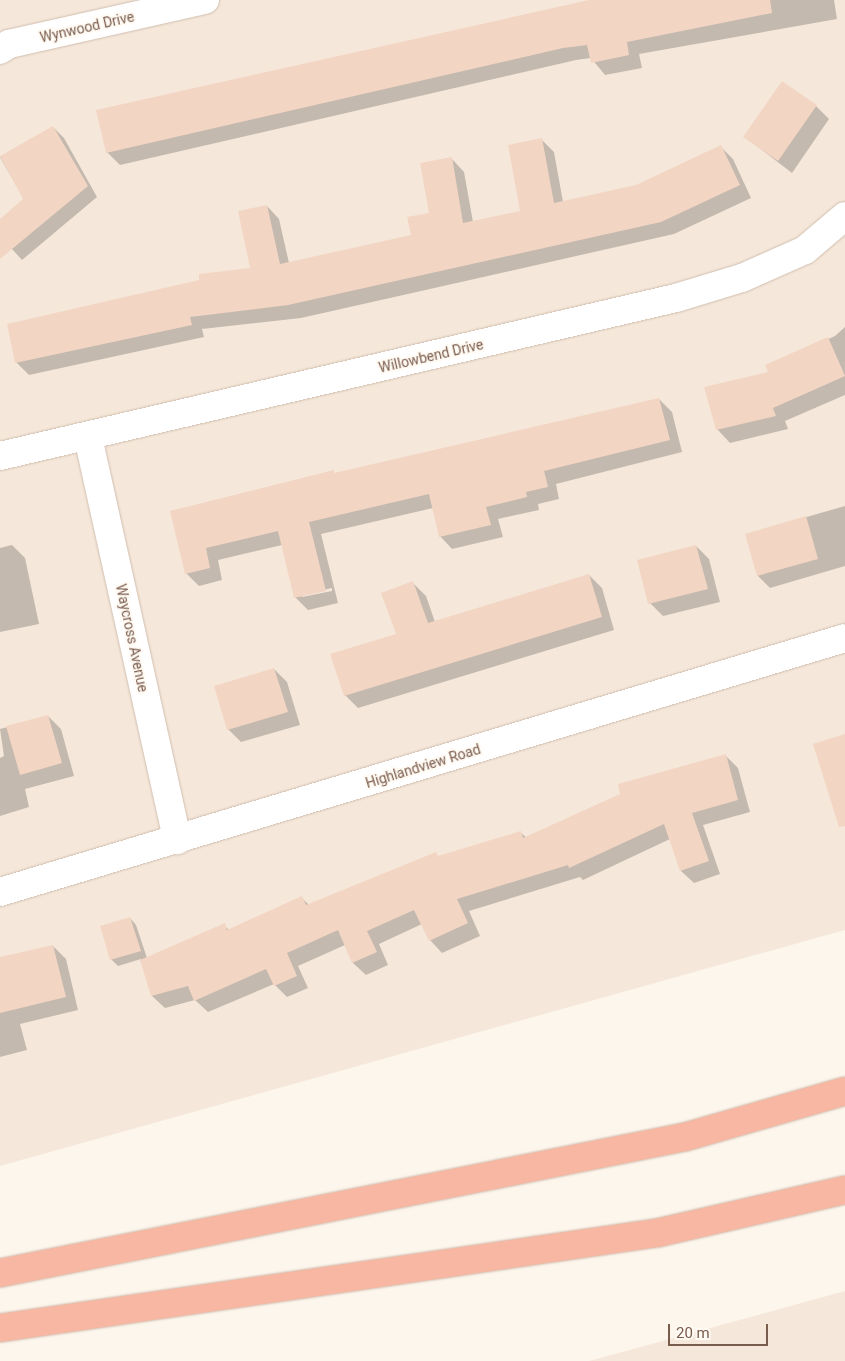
<!DOCTYPE html>
<html>
<head>
<meta charset="utf-8">
<style>
	body { margin:0 }
	#map { position:relative; width:845px; height:1361px; overflow:hidden; background:#fdf6ec; font-family:Roboto,sans-serif }
	div>[style] { position:absolute }
	.residential>* { inset:0; background:#f5e8da }
	.shadow>* { inset:0; background:#0003 }
	.building>* { inset:0; background:#f3d5c3 }
	.roads { filter:drop-shadow(0 0 1px #d1beb0) drop-shadow(0 0 1px #d1beb0) }
	.minor>* { height:28px; margin:-14px; padding:0 14px; transform-origin:14px; border-radius:14px; background:#fff }
	.highway>* { height:28px; margin:-14px; padding:0 14px; transform-origin:14px; border-radius:14px; background:#f7b7a3 }
	span { translate:-50% -50%; white-space:nowrap; text-align:center; line-height:1.15; -webkit-text-stroke:4px #fffaf3; paint-order:stroke }
	.street-label { font-size:14px; color:#7a5c4d }
	.scale { position:absolute; left:668px; top:1324px; width:100px; height:22px; box-sizing:border-box; border:2px solid #7a5c4d; border-top:0; padding-left:6px; font-size:15px; line-height:18px; white-space:nowrap; color:#7a5c4d; -webkit-text-stroke:4px #fffaf3; paint-order:stroke }
</style>
</head>
<body>
<div id="map">
	<div class="residential">
		<div style="clip-path:polygon(0 0,845px 0,845px 930px,0 1166px)"></div>
		<div style="clip-path:polygon(845px 1291px,845px 1361px,589px 1361px)"></div>
	</div>
	<div class="shadow">
		<div style="clip-path:polygon(596px 0,834px 0,837px 19px,639px 54px,642px 68px,605px 75px,591px 58px,576px 60px,120px 165px,107px 152px)"></div>
		<div style="clip-path:polygon(816px 106px,829px 119px,792px 173px,745px 137px)"></div>
		<div style="clip-path:polygon(53px 127px,64px 138px,97px 197px,22px 260px,0 236px,0 221px,24px 199px,0 157px)"></div>
		<div style="clip-path:polygon(541px 139px,554px 152px,563px 202px,637px 186px,720px 146px,733px 159px,751px 198px,674px 234px,301px 318px,202px 329px,204px 337px,29px 375px,16px 362px,252px 269px,267px 206px,279px 219px,289px 263px,412px 236px,430px 214px,452px 159px,464px 172px,473px 222px,522px 212px)"></div>
		<div style="clip-path:polygon(845px 327px,845px 395px,785px 421px,788px 429px,730px 443px,717px 429px,770px 373px,767px 366px,835px 336px)"></div>
		<div style="clip-path:polygon(evenodd,659px 399px,672px 412px,682px 452px,556px 484px,559px 499px,538px 504px,539px 510px,498px 519px,503px 537px,452px 549px,440px 536px,433px 508px,321px 534px,338px 603px,308px 610px,295px 597px,282px 545px,218px 560px,222px 580px,199px 586px,186px 573px,171px 512px,333px 472px,336px 474px,659px 399px,332px 588px,332px 591px,302px 597px,302px 595px,332px 588px)"></div>
		<div style="clip-path:polygon(845px 506px,845px 566px,770px 588px,758px 576px,747px 534px)"></div>
		<div style="clip-path:polygon(12px 545px,25px 558px,39px 624px,0 632px,0 548px)"></div>
		<div style="clip-path:polygon(696px 546px,709px 559px,720px 602px,663px 616px,650px 603px)"></div>
		<div style="clip-path:polygon(589px 575px,602px 588px,614px 630px,358px 708px,345px 695px,398px 634px,413px 583px,426px 596px,435px 622px)"></div>
		<div style="clip-path:polygon(274px 669px,287px 682px,300px 725px,241px 742px,228px 729px)"></div>
		<div style="clip-path:polygon(48px 716px,61px 729px,74px 776px,25px 789px,29px 807px,0 816px,0 758px,4px 756px,0 729px)"></div>
		<div style="clip-path:polygon(725px 755px,738px 768px,750px 812px,703px 825px,720px 874px,694px 883px,681px 871px,670px 839px,583px 880px,580px 877px,469px 911px,480px 936px,442px 953px,430px 940px,422px 924px,379px 944px,388px 965px,366px 975px,353px 963px,345px 945px,298px 966px,308px 988px,287px 997px,274px 984px,208px 1012px,195px 1000px,165px 1008px,152px 996px,141px 959px,118px 966px,111px 959px,130px 918px,136px 925px,147px 958px,224px 925px,229px 930px,302px 898px,309px 905px,439px 857px,521px 833px,527px 838px)"></div>
		<div style="clip-path:polygon(53px 946px,66px 959px,78px 1010px,20px 1024px,27px 1050px,0 1057px,0 978px)"></div>
	</div>
	<div class="building">
		<div style="clip-path:polygon(589px 0,770px 0,772px 13px,627px 42px,629px 55px,591px 63px,587px 45px,563px 48px,106px 153px,96px 110px)"></div>
		<div style="clip-path:polygon(782px 81px,817px 105px,778px 161px,743px 137px)"></div>
		<div style="clip-path:polygon(53px 126px,88px 186px,0 259px,0 219px,23px 199px,0 156px)"></div>
		<div style="clip-path:polygon(542px 138px,554px 203px,636px 185px,721px 145px,740px 185px,661px 222px,288px 305px,190px 317px,192px 325px,15px 363px,7px 324px,199px 280px,199px 274px,250px 268px,238px 211px,267px 205px,280px 264px,411px 235px,407px 217px,429px 213px,420px 163px,452px 157px,463px 223px,520px 211px,508px 145px)"></div>
		<div style="clip-path:polygon(828px 337px,845px 376px,773px 408px,776px 416px,716px 430px,704px 387px,768px 372px,765px 365px)"></div>
		<div style="clip-path:polygon(659px 398px,670px 440px,544px 471px,548px 487px,526px 492px,527px 497px,486px 507px,491px 525px,439px 537px,429px 494px,309px 522px,326px 591px,294px 598px,278px 531px,206px 548px,210px 568px,185px 574px,170px 511px,334px 470px,334px 473px)"></div>
		<div style="clip-path:polygon(806px 516px,818px 559px,757px 576px,745px 534px)"></div>
		<div style="clip-path:polygon(696px 545px,708px 589px,648px 604px,637px 560px)"></div>
		<div style="clip-path:polygon(589px 574px,602px 617px,344px 696px,330px 654px,396px 634px,381px 593px,413px 581px,428px 623px)"></div>
		<div style="clip-path:polygon(274px 668px,288px 712px,227px 730px,214px 686px)"></div>
		<div style="clip-path:polygon(48px 715px,62px 763px,20px 775px,6px 726px)"></div>
		<div style="clip-path:polygon(845px 734px,845px 826px,839px 827px,813px 744px)"></div>
		<div style="clip-path:polygon(726px 754px,738px 800px,692px 813px,709px 861px,680px 871px,664px 824px,569px 868px,568px 865px,457px 899px,468px 923px,429px 941px,414px 910px,367px 931px,377px 952px,352px 963px,338px 930px,287px 953px,297px 976px,274px 986px,266px 969px,194px 1001px,188px 986px,151px 996px,140px 960px,225px 923px,227px 930px,302px 896px,306px 905px,436px 852px,438px 856px,521px 831px,523px 838px,620px 794px,618px 784px)"></div>
		<div style="clip-path:polygon(130px 917px,141px 951px,110px 960px,100px 926px)"></div>
		<div style="clip-path:polygon(53px 945px,66px 997px,0 1013px,0 957px)"></div>
	</div>
	<div class="roads">
		<div class="minor">
			<div style="left:0;top:50px;width:11px;rotate:-34deg"></div>
			<div style="left:9px;top:44px;width:201px;rotate:-12.7deg"></div>
			<div style="left:88px;top:437px;width:413px;rotate:77.5deg"></div>
			<div style="left:0;top:456px;width:694px;rotate:-13.16deg"></div>
			<div style="left:676px;top:298px;width:69px;rotate:-16.9deg"></div>
			<div style="left:742px;top:278px;width:69px;rotate:-24deg"></div>
			<div style="left:805px;top:250px;width:52px;rotate:-40.4deg"></div>
			<div style="left:0;top:892px;width:882px;rotate:-16.73deg"></div>
		</div>
		<div class="highway">
			<div style="left:0;top:1273px;width:698px;rotate:-11.23deg"></div>
			<div style="left:685px;top:1137px;width:166px;rotate:-16deg"></div>
			<div style="left:0;top:1328px;width:664px;rotate:-8.23deg"></div>
			<div style="left:657px;top:1233px;width:193px;rotate:-12.9deg"></div>
		</div>
	</div>
	<div class="street-label">
		<span style="left:87px;top:27px;rotate:-13deg">Wynwood Drive</span>
		<span style="left:431px;top:356px;rotate:-13deg">Willowbend Drive</span>
		<span style="left:132px;top:638px;rotate:78deg">Waycross Avenue</span>
		<span style="left:423px;top:766px;rotate:-17deg">Highlandview Road</span>
	</div>
	<div class="scale">20 m</div>
</div>
</body>
</html>
